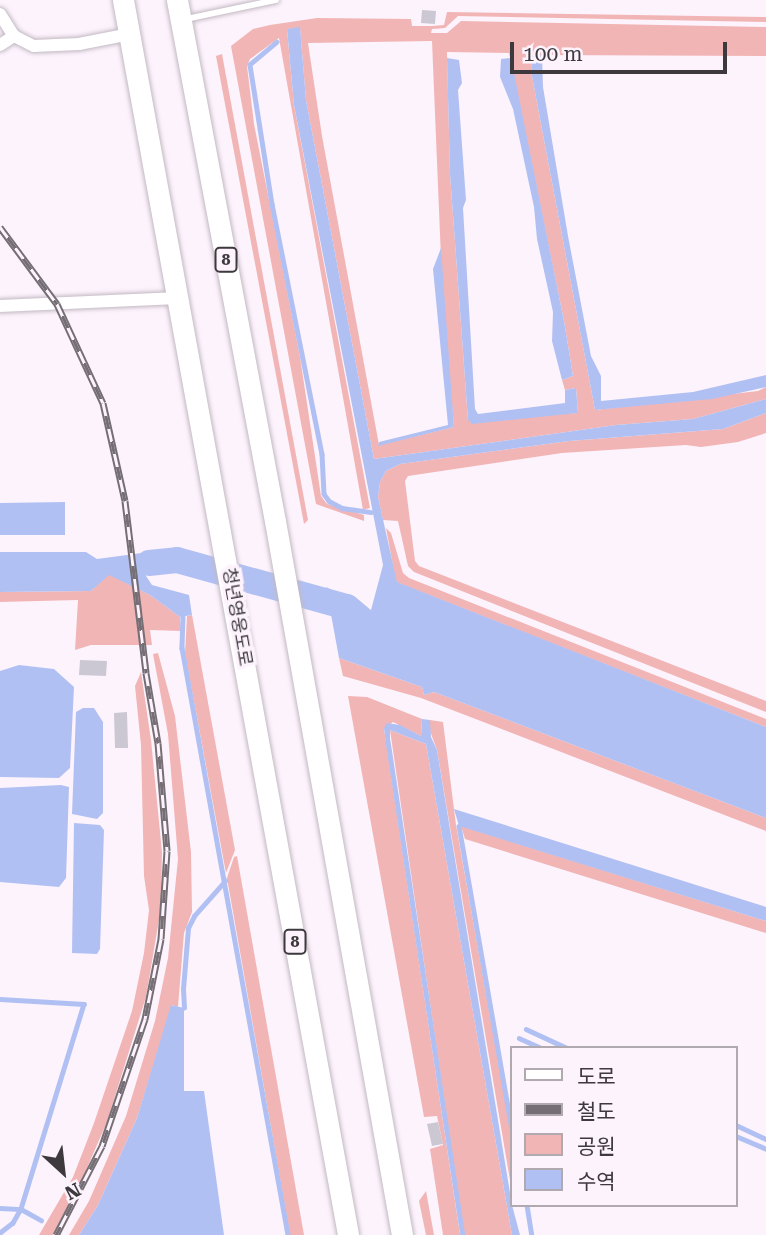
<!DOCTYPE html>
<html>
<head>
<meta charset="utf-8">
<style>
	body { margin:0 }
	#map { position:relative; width:766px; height:1235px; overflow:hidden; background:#fdf3fd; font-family:"Roboto Serif","Noto Sans KR",serif }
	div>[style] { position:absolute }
	.green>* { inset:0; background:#f2b5b5 }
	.water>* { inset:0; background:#b1c0f3 }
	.stream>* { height:4.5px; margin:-2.25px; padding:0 2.25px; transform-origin:2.25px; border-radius:2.25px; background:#b1c0f3 }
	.river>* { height:26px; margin:-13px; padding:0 13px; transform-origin:13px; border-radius:13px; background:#b1c0f3 }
	.building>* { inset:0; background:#cbc8d3 }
	.roads { filter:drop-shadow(0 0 2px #c2b9c2) drop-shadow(0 0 2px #c2b9c2) }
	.lane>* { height:6px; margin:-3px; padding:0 3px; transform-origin:3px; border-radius:3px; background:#fff }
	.street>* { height:12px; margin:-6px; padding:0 6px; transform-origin:6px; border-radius:6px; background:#fff }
	.highway>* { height:21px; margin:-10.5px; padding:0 10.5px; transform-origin:10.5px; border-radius:10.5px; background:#fff }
	.rail>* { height:7px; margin-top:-3.5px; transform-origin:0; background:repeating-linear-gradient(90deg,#fdf3fd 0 13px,#756f75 0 26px); box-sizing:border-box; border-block:2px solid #756f75 }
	span { translate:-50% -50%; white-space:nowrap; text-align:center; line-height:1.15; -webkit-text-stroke:7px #fdf3fd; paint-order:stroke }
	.shield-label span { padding:2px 5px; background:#fdf3fd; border:2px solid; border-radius:5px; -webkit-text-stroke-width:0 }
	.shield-label { font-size:16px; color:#3d393d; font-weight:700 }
	.street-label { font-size:18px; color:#3d393d }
	.legend { position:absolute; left:510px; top:1046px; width:228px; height:161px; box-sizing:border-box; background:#fdf3fd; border:2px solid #b0a9b0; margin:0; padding:9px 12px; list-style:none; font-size:21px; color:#3d393d }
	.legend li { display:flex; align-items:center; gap:14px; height:35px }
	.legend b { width:35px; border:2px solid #b0a9b0 }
	.north { position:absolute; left:28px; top:1137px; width:70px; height:70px; -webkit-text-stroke:5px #fdf3fd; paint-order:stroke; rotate:153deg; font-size:19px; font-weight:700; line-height:28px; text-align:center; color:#3d393d }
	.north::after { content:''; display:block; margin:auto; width:24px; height:32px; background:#3d393d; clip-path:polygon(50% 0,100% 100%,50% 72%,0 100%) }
	.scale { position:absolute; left:510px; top:42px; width:217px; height:32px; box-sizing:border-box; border:4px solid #3d393d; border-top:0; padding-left:9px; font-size:21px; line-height:24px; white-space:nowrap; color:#3d393d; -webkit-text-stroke:5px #fdf3fd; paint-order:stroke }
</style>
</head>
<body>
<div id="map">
	<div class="green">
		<div style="clip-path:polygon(evenodd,447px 12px,766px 17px,766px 22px,458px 16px,445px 28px,432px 29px,431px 33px,447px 33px,461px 21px,766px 27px,766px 56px,542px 55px,532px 56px,531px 71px,595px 410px,758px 391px,766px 387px,766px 399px,693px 419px,616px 425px,374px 459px,306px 100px,300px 28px,287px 29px,294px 105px,370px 508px,363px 510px,279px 38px,250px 59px,247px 66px,254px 124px,300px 357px,321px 496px,327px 504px,364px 515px,364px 521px,316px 504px,231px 46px,253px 29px,270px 25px,317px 18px,411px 19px,412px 26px,432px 26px,444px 25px,447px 12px,432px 41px,443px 307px,454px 427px,379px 445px,322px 136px,308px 43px,432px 41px,447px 12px,447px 52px,509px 53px,564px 321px,573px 376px,562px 380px,565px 390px,576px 388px,578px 413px,468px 420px,450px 174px,447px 52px)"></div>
		<div style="clip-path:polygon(222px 54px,308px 520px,304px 524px,216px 56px)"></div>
		<div style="clip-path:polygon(766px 413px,766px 433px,738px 442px,701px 447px,686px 445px,562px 453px,408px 476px,405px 481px,415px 561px,419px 566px,766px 701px,766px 712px,414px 572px,408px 566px,398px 521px,383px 520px,378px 497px,380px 482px,386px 471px,400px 464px,569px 441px,723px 429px)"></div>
		<div style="clip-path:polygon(386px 528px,391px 533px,403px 573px,409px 578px,766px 719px,766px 727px,396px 582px)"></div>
		<div style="clip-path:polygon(109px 574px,150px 595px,180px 617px,181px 631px,150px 630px,152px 645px,91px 645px,75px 650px,78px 600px,0 602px,0 592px,91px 591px)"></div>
		<div style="clip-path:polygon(192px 615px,235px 850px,226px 873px,185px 653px,187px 616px)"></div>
		<div style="clip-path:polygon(158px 653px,175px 716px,191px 852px,192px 912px,184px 933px,178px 1007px,172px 1005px,137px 1118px,98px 1205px,79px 1235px,69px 1235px,89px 1201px,126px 1116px,155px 1021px,168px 958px,178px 859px,168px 734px,153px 654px)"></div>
		<div style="clip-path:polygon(339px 658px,422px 687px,424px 695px,434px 692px,766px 818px,766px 831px,421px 698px,343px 676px)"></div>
		<div style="clip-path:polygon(141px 672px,151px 740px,162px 852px,161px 908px,146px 997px,107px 1122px,73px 1200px,53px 1235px,39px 1235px,73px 1177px,94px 1123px,132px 1011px,144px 953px,149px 910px,144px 876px,141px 745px,135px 686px)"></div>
		<div style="clip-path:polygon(348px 696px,367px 697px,422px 719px,421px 736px,393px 722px,384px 729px,460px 1235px,443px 1235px,430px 1149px,443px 1145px,437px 1116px,424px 1117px)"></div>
		<div style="clip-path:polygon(430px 720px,443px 722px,456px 825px,512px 1140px,512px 1192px,437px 750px,430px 731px)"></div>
		<div style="clip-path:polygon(390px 730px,426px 744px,512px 1235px,464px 1235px)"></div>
		<div style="clip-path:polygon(461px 826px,766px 921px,766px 933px,465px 839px)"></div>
		<div style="clip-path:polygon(237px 856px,304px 1235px,290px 1235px,227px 878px,234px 857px)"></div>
		<div style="clip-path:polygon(426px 1191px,434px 1235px,426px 1235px,419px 1201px)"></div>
	</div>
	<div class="water">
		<div style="clip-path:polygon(300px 27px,306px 100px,374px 459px,616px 425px,693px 419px,766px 399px,766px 413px,723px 429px,569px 441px,400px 464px,386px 471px,380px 482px,378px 497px,397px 582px,766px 727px,766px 818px,434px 692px,424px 695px,422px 687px,339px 658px,326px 587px,371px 610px,383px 565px,294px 105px,287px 29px)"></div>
		<div style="clip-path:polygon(542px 55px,543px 87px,568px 236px,591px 356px,601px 376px,601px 401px,693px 392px,766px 375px,766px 387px,712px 399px,595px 410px,531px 71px,532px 56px)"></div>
		<div style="clip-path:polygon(447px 58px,459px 60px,462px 83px,458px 90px,466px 200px,463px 208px,475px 409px,478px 414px,565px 403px,565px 390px,576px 388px,578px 413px,472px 424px,468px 420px,450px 174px)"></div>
		<div style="clip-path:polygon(511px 58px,564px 321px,573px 376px,562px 380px,552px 341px,553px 312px,537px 239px,534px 207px,513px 109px,500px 77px,501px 59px)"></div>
		<div style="clip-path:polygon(441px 248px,454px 427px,378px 446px,379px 442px,448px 425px,433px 269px)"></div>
		<div style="clip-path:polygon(65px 502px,65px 535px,0 535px,0 503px)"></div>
		<div style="clip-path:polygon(0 552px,86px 552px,97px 559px,149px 552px,181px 554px,185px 573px,146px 565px,146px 576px,152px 585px,189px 595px,192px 615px,180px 617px,150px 595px,109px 575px,91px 591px,0 592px)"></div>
		<div style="clip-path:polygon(19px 665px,54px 669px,74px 687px,70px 768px,59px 778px,0 777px,0 671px)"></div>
		<div style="clip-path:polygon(83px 708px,94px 708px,103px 722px,103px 813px,97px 819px,72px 814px,76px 712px)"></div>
		<div style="clip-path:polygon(422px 719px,430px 720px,431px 737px,437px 750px,512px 1205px,520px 1235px,512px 1235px,426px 744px,390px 730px,390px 743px,386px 745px,384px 728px,387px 723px,400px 725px,421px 736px)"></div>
		<div style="clip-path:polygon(61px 785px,69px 787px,66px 878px,59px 887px,0 882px,0 788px)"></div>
		<div style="clip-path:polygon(454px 809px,766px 907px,766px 921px,459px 826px)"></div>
		<div style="clip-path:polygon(74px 823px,100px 825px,104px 830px,100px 949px,97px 954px,72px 953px)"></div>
		<div style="clip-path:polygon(171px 1005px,184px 1008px,184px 1091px,204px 1091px,224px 1235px,79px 1235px,98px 1205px,137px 1118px)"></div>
	</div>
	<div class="stream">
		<div style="left:277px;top:42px;width:35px;rotate:140deg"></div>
		<div style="left:250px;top:65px;width:141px;rotate:81deg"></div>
		<div style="left:272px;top:204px;width:255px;rotate:78.7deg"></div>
		<div style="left:322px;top:454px;width:40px;rotate:87.1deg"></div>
		<div style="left:324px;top:494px;width:9px;rotate:54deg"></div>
		<div style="left:329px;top:501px;width:15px;rotate:28deg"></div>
		<div style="left:342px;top:508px;width:29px;rotate:8deg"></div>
		<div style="left:183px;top:617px;width:31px;rotate:92deg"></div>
		<div style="left:182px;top:648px;width:596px;rotate:79.76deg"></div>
		<div style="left:388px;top:741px;width:500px;rotate:81.4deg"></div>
		<div style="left:459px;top:826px;width:308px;rotate:80.1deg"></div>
		<div style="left:0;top:999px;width:84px;rotate:3.4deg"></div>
		<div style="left:84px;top:1004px;width:214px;rotate:107.1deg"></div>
		<div style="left:21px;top:1209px;width:16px;rotate:120deg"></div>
		<div style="left:13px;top:1223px;width:16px;rotate:142deg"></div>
		<div style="left:184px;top:1008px;width:19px;rotate:-93deg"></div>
		<div style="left:183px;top:989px;width:61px;rotate:-85.3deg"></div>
		<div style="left:188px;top:928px;width:13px;rotate:-63deg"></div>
		<div style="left:194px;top:916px;width:47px;rotate:-48.5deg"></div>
		<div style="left:526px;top:1029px;width:45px;rotate:24.9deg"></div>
		<div style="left:519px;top:1038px;width:24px;rotate:24deg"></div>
		<div style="left:736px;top:1125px;width:33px;rotate:25deg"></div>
		<div style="left:736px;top:1136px;width:33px;rotate:23deg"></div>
		<div style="left:527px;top:1205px;width:30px;rotate:81deg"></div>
		<div style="left:0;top:1208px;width:21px;rotate:3deg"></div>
		<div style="left:21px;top:1209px;width:23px;rotate:29deg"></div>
	</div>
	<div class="river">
		<div style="left:149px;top:563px;width:28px;rotate:-6deg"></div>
		<div style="left:177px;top:560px;width:176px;rotate:15.5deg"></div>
		<div style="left:347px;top:607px;width:16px;rotate:40deg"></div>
	</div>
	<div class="building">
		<div style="clip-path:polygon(422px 10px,436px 11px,435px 24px,421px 23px)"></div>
		<div style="clip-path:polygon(80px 660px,107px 661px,106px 676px,79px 675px)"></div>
		<div style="clip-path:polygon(127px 712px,128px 748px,115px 748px,114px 713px)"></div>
		<div style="clip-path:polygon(438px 1122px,443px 1144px,432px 1146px,427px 1124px)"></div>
	</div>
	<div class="roads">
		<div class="lane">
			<div style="left:186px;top:19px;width:92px;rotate:-11.9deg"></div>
		</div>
		<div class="street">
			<div style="left:0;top:14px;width:26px;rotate:58deg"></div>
			<div style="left:14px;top:36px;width:22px;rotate:27deg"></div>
			<div style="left:34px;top:46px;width:45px;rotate:-2.5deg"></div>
			<div style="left:79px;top:44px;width:52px;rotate:-11.1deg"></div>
			<div style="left:0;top:45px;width:17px;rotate:-33deg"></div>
			<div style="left:0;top:306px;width:178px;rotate:-2.6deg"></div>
		</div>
		<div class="highway">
			<div style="left:123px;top:0;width:1255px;rotate:79.67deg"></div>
			<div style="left:177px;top:0;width:530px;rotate:79.35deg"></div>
			<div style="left:275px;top:521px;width:725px;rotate:79.91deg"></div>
		</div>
	</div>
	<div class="rail">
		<div style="left:0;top:227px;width:96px;rotate:53.5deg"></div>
		<div style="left:57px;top:304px;width:109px;rotate:65.1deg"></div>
		<div style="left:103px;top:403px;width:100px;rotate:77.3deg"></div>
		<div style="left:125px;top:501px;width:173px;rotate:83deg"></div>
		<div style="left:146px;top:673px;width:71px;rotate:80.3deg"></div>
		<div style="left:158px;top:743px;width:108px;rotate:85.2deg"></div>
		<div style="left:167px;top:851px;width:88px;rotate:93.9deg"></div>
		<div style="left:161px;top:939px;width:82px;rotate:101.3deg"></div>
		<div style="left:145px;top:1019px;width:134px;rotate:108.7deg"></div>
		<div style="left:102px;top:1146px;width:100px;rotate:117.3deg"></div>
	</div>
	<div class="shield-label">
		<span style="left:226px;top:260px">8</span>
		<span style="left:295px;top:942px">8</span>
	</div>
	<div class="street-label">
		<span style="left:237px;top:617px;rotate:80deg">청년영웅도로</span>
	</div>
	<ul class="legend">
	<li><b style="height:9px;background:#fff"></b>도로</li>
	<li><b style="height:9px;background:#756f75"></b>철도</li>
	<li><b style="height:19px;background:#f2b5b5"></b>공원</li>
	<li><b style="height:19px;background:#b1c0f3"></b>수역</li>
	</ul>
	<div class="north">N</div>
	<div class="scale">100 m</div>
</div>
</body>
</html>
